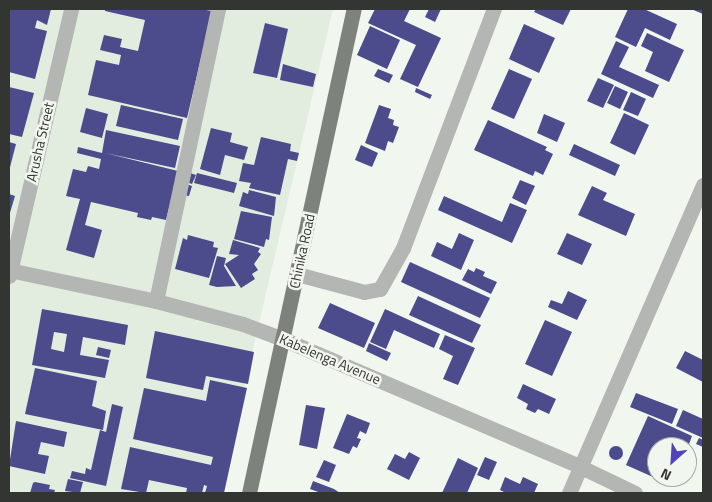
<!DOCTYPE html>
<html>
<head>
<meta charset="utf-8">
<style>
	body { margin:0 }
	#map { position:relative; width:712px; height:502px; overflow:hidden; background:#f1f6ef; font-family:"Titillium Web",sans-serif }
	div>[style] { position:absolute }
	.built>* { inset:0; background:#e2ede0 }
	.building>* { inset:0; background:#4c4b8c }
	.round { border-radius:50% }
	.minor>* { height:15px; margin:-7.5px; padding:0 7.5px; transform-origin:7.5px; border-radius:7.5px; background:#b4b6b3 }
	.major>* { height:15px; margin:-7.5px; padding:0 7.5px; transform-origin:7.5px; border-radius:7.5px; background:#7e827d }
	span { translate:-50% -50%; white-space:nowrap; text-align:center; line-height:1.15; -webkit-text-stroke:5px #f1f6ef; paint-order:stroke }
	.street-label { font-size:14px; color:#333533 }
	.frame { position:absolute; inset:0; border:10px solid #333533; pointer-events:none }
	.north { position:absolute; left:647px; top:437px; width:50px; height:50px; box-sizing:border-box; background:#f1f6ef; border:1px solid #a5a9a4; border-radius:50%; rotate:206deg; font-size:14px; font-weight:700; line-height:20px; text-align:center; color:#333533 }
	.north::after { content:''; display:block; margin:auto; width:18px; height:22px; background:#5143ba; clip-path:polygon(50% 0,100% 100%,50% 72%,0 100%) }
</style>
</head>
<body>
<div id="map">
	<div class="built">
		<div style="clip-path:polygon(9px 9px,333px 9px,246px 378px,223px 493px,9px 493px)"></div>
	</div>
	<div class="building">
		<div style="clip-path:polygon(9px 9px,51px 9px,47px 25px,37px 20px,35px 28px,47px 31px,35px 79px,9px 72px)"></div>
		<div style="clip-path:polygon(105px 9px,200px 9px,212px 11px,187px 118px,88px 95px,96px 60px,119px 65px,121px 55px,100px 50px,104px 35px,122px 39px,120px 47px,138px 51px,145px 20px,105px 11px)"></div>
		<div style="clip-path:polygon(375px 9px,410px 9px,404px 21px,441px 38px,418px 87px,400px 79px,416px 45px,368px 23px)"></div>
		<div style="clip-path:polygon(429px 9px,441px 9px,435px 22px,425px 17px)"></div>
		<div style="clip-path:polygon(536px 9px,571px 9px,563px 25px,534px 12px)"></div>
		<div style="clip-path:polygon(628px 9px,644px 9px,677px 24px,670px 40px,645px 28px,636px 47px,615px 37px)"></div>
		<div style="clip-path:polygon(691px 9px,703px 9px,703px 14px)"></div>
		<div style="clip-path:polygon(265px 23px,288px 29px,277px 78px,253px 73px)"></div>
		<div style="clip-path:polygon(524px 24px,555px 38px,539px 73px,509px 59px)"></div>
		<div style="clip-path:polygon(370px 26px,400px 40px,387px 69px,357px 55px)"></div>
		<div style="clip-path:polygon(647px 33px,684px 50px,669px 82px,645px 71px,653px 52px,641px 46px)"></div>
		<div style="clip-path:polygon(616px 41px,629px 47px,619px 67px,659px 85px,653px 98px,601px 74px)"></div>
		<div style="clip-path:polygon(283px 64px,316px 74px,313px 87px,280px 80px)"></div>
		<div style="clip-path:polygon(378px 69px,393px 75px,389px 83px,374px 76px)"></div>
		<div style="clip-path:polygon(509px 69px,532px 79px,514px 119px,491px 109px)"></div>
		<div style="clip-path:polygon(598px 78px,614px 85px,603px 108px,587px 101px)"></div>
		<div style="clip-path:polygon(615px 86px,628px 92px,620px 109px,607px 103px)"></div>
		<div style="clip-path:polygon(9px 87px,34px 93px,22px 137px,9px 134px)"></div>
		<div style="clip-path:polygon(416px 88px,432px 95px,430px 99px,415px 92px)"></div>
		<div style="clip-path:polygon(631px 92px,646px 99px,638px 116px,623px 110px)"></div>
		<div style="clip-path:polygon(121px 105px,183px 119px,178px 140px,116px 126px)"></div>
		<div style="clip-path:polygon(379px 105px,391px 109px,388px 118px,394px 120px,393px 125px,399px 127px,393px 143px,388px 141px,385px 151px,365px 143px)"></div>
		<div style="clip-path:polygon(86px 108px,108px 114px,102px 138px,80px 132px)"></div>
		<div style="clip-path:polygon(624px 113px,649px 125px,635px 155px,610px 143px)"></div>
		<div style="clip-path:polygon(544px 114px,565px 123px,557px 142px,537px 133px)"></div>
		<div style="clip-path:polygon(488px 120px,547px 147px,545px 150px,553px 154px,543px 175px,535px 171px,533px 176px,474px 150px)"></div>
		<div style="clip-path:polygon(211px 128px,232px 133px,230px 142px,248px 147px,244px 160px,225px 155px,220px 175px,200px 169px)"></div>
		<div style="clip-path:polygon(106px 130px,180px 146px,175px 168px,105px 153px,178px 171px,166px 220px,152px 217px,151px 220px,137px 217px,138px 213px,91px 202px,85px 225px,102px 230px,94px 258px,66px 250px,80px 199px,66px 196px,73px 169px,86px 172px,88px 166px,99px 169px,101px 159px,77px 153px,78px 147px,102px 153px)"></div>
		<div style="clip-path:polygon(261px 137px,291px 144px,290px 151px,299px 153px,297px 161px,288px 159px,280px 195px,249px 188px,251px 183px,239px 181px,243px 163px,254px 165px)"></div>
		<div style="clip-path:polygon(9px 142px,16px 144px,9px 171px)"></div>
		<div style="clip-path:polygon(574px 144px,620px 165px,615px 176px,569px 155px)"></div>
		<div style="clip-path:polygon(361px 145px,378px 153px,372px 167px,355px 160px)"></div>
		<div style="clip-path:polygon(187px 172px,196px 175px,192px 184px,184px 181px)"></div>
		<div style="clip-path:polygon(197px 173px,237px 183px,234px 193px,194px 183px)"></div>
		<div style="clip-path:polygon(520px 180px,535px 186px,526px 205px,512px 198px)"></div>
		<div style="clip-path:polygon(186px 184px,192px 186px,189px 196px,183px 195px)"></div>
		<div style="clip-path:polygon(592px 186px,607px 193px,603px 200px,635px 214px,626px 236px,578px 215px)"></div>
		<div style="clip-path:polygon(249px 190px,276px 197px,274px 216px,239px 206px,243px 192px,248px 194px)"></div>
		<div style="clip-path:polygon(9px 194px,15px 196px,9px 216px)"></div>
		<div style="clip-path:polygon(444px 196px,502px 222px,510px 203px,527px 210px,512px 243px,438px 210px)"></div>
		<div style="clip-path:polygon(241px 211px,272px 217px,269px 240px,266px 239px,264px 247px,234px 239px)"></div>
		<div style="clip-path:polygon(459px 233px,474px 240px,461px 270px,431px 256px,437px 242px,452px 249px)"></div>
		<div style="clip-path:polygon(567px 233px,592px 244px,582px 265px,557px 254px)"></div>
		<div style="clip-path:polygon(188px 235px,214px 242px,213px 247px,218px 248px,209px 278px,175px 269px,183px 238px,187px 240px)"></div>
		<div style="clip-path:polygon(233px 240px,260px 248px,258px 252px,261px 254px,254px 264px,258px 270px,252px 274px,255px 279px,241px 288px,225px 264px,239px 255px,229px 254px)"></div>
		<div style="clip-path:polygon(217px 256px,226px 258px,224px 266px,236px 286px,217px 287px,209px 285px)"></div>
		<div style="clip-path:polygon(410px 262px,490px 298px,480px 318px,401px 282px)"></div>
		<div style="clip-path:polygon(476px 268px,485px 272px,483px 276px,497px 282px,491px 294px,462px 280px,468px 269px,474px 272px)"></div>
		<div style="clip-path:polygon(568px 291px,587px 300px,577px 320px,548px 307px,551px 300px,562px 304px)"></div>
		<div style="clip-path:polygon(418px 296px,481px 325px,472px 343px,409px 315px)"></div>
		<div style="clip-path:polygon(330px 303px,375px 323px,364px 348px,318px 328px)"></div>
		<div style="clip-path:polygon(evenodd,42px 309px,128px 325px,125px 345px,83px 337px,80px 355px,109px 360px,105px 378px,32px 365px,42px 309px,54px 332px,67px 334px,64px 352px,51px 349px,54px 332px)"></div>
		<div style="clip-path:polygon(385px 309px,440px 334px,434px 348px,394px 330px,386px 349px,370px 342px)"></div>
		<div style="clip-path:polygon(545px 320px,572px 332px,552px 376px,525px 364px)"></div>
		<div style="clip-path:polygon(155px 331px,254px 352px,248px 384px,206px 376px,203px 390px,146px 378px)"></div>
		<div style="clip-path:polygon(445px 335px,475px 348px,458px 385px,443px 379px,453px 356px,439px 349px)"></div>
		<div style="clip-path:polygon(369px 343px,391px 353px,387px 361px,366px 351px)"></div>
		<div style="clip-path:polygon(98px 347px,111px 350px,109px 358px,96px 355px)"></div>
		<div style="clip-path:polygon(685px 351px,703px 360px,703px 382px,676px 368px)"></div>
		<div style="clip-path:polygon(35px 368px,97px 381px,92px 406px,106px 411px,103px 430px,25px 414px)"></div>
		<div style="clip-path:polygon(210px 380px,247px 388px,224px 493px,205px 493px,207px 486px,204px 485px,202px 493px,186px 493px,187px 488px,149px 480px,146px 493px,121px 489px,130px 447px,211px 465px,213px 457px,133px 439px,144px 388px,206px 401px)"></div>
		<div style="clip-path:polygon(523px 384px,556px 399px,549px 414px,538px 409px,535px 413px,526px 409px,528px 404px,517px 398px)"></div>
		<div style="clip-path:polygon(636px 393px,678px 409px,672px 424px,630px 407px)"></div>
		<div style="clip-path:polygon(112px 404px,123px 407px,106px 486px,70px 478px,72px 471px,85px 474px,86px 468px,91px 470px,100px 430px,106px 432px)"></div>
		<div style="clip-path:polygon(306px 405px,325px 408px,317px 449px,299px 445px)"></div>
		<div style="clip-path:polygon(683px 410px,703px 419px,703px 438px,676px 426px)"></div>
		<div style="clip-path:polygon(347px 414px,370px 423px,366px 434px,360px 431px,357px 438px,361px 439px,357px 448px,353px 446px,349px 454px,333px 448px)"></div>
		<div style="clip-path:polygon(648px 416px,692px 436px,688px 447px,657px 447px,657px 477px,674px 477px,671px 485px,626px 465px)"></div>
		<div style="clip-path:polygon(16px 421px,67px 432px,64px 447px,41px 442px,38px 454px,49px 456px,45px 474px,9px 466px)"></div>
		<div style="clip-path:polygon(699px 438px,703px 440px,703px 447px,696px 444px)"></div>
		<div class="round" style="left:609px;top:446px;width:14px;height:14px"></div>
		<div style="clip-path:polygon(409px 452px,420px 458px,409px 480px,387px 469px,395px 454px,405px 459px)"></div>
		<div style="clip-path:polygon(485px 457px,497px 462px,489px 480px,477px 475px)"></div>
		<div style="clip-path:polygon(458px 458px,478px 468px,467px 493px,442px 493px)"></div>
		<div style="clip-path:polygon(324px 460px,336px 465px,329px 482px,316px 477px)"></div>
		<div style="clip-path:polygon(505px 477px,520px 484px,523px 477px,538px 484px,534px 493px,506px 493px,500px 490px)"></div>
		<div style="clip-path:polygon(68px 479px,83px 482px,80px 493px,65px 491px)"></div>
		<div style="clip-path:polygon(313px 481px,334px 489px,340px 493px,321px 493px,310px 489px)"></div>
		<div style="clip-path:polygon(35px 482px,50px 485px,49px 489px,55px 490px,54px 493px,30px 493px,33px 483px)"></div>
	</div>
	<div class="minor">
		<div style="left:9px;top:270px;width:150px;rotate:11.9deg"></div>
		<div style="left:156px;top:301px;width:90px;rotate:14.8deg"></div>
		<div style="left:243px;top:324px;width:43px;rotate:20.6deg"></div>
		<div style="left:283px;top:339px;width:324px;rotate:23.2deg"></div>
		<div style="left:581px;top:467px;width:60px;rotate:25.7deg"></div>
		<div style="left:297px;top:274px;width:69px;rotate:15deg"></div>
		<div style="left:364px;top:292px;width:16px;rotate:-11deg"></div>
		<div style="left:380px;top:289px;width:47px;rotate:-60.7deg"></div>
		<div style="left:403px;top:248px;width:256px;rotate:-69.2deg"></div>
		<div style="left:9px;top:276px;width:274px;rotate:-76.9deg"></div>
		<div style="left:156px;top:301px;width:299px;rotate:-78deg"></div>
		<div style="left:569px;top:493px;width:336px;rotate:-66.5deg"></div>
	</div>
	<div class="major">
		<div style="left:249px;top:493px;width:495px;rotate:-77.8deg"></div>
	</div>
	<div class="street-label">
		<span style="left:40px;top:142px;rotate:-77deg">Arusha Street</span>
		<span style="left:302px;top:251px;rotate:-78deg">Chinika Road</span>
		<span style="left:330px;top:359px;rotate:23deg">Kabelenga Avenue</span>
	</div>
	<div class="frame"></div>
	<div class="north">N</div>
</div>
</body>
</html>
